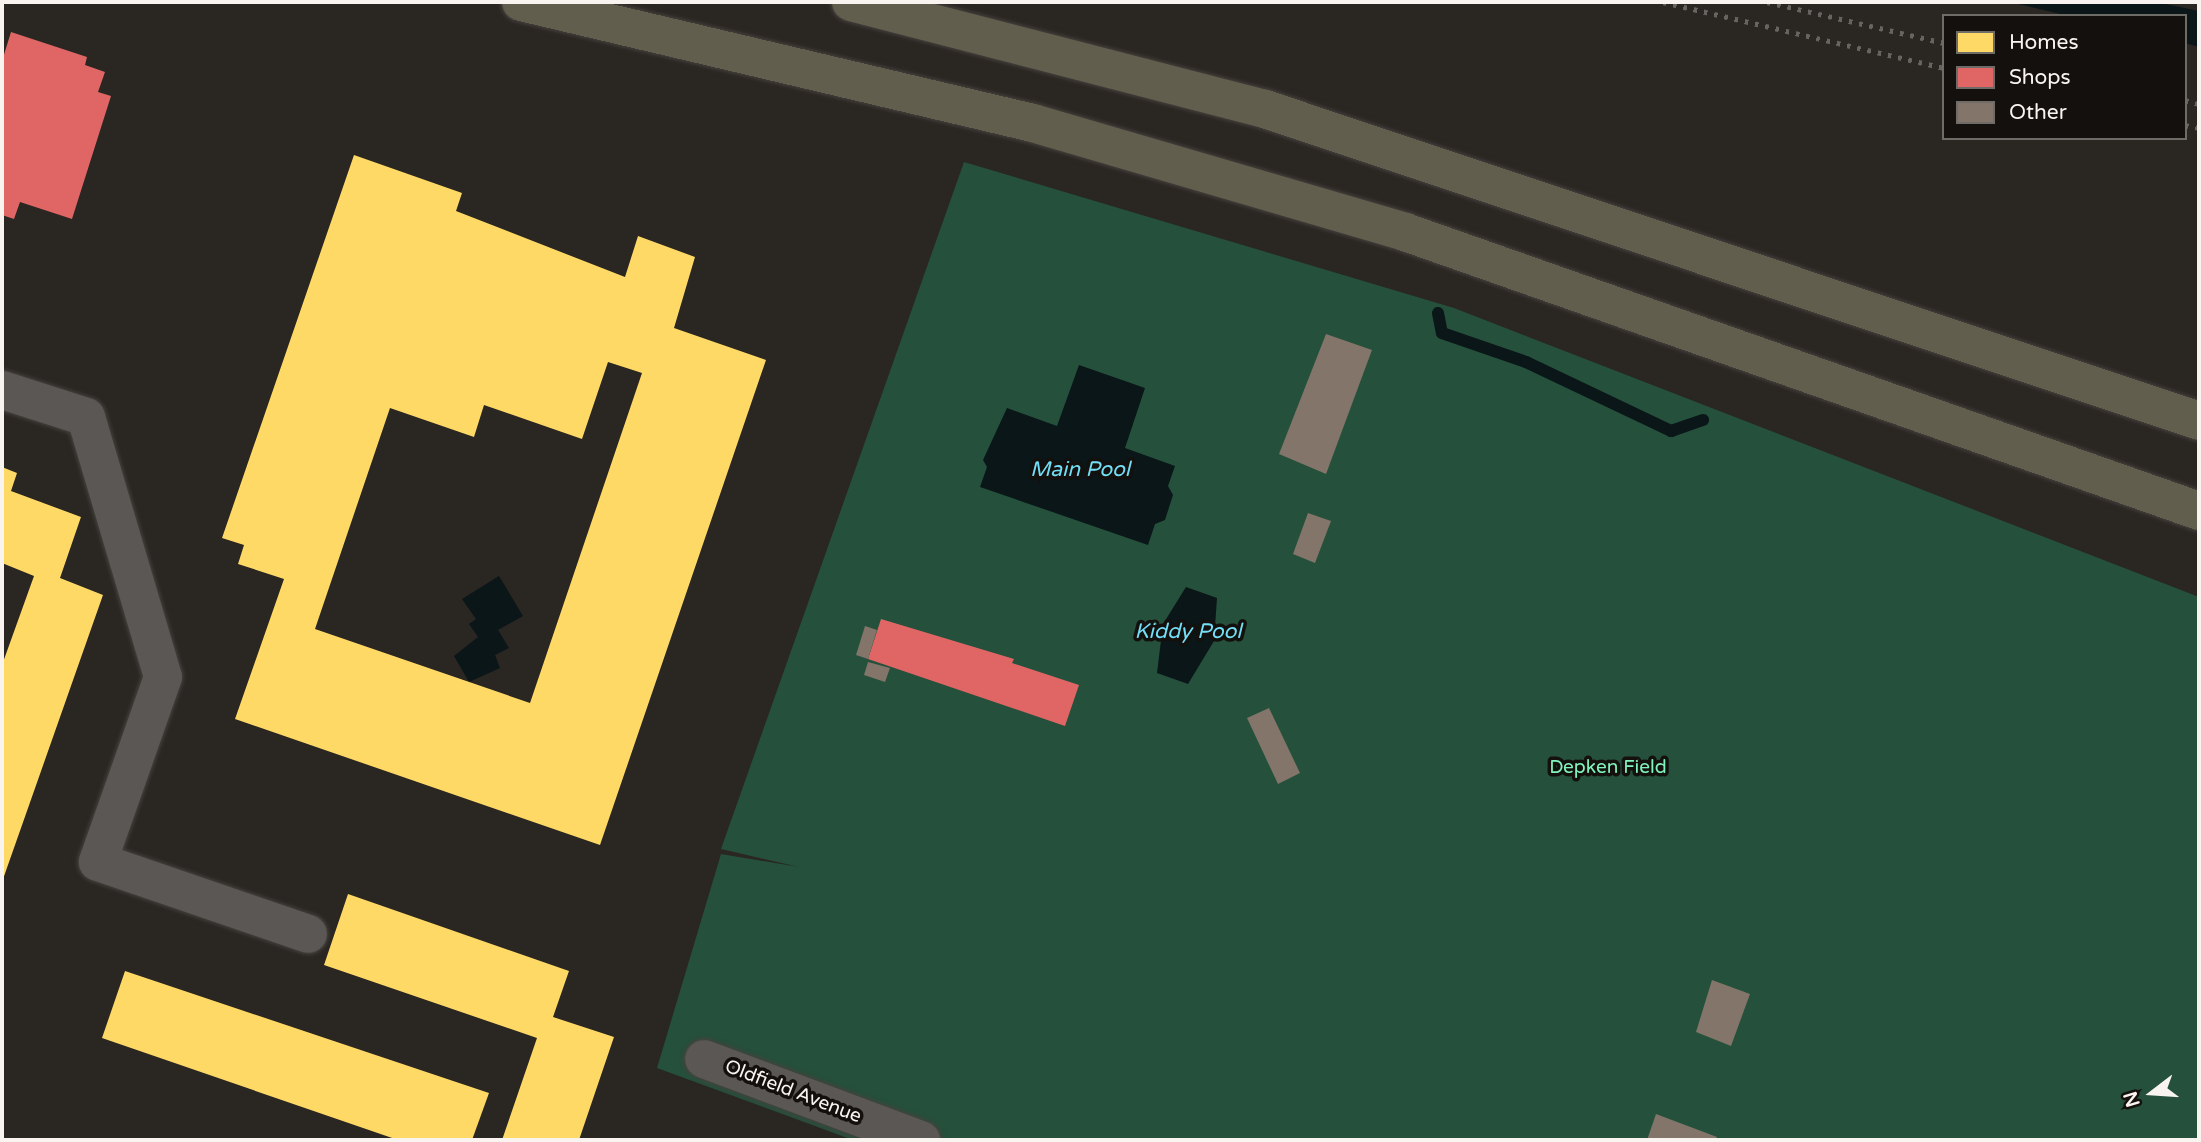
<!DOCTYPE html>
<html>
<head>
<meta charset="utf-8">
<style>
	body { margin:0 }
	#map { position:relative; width:2201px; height:1142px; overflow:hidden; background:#2a2622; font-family:"Varela Round",sans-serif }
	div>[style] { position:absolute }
	.green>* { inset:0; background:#25503b }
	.water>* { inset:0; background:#0a1618 }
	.homes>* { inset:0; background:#ffd966 }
	.shops>* { inset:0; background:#e06666 }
	.stream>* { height:12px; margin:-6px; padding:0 6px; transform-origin:6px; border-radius:6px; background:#0a1618 }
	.building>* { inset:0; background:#837569 }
	.roads { filter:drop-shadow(0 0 2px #45413d) drop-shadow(0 0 2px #45413d) }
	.minor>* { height:38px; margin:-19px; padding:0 19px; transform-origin:19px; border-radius:19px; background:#5a5754 }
	.trunk>* { height:38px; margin:-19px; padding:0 19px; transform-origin:19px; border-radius:19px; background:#625e4d }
	.rail>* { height:5px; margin-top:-2.5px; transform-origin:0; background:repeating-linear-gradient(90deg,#666361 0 3.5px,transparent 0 10.5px) }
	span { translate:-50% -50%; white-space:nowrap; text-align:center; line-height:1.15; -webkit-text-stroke:7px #13100d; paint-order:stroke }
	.park-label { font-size:19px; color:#80f4bd }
	.street-label { font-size:19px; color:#f9f4ef }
	.water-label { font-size:21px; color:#72dff7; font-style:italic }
	.frame { position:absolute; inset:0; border:4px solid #f9f4ef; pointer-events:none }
	.legend { position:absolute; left:1942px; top:14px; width:245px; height:126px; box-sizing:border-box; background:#13100d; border:2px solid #6f6b67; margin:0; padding:9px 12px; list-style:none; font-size:21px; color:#f9f4ef }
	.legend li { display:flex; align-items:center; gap:14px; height:35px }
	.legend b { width:35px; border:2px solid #6f6b67 }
	.north { position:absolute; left:2117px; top:1058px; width:70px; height:70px; -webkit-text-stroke:5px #13100d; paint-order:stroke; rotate:253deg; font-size:19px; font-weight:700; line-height:28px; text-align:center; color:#f9f4ef }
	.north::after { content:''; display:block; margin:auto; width:24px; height:32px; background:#f9f4ef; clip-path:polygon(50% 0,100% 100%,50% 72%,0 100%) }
</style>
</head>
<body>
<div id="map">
	<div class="green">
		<div style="clip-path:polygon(964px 162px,1454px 308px,2199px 597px,2199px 1140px,853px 1140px,657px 1068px,721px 854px,799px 867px,721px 849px)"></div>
	</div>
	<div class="water">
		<div style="clip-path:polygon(2010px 2px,2156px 2px,2199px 11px,2199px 47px,2185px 43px,2185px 16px,2069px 16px)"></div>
		<div style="clip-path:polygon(1079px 365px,1145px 388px,1125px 448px,1175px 466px,1168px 486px,1173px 495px,1165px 520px,1155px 524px,1148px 545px,980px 487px,987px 467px,983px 460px,1007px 408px,1057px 426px)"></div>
		<div style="clip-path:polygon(499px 576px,523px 616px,498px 630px,509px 648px,495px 655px,500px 668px,469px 682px,454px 656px,478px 637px,469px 624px,476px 619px,462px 599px)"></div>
		<div style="clip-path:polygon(1186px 587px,1217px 598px,1214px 641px,1188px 684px,1157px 673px,1163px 624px)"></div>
	</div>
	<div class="homes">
		<div style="clip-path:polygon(evenodd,354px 155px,462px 193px,456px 211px,625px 277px,638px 236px,695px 257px,674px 328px,766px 360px,600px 845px,235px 719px,284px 579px,238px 564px,244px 545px,222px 538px,354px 155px,608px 362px,642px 373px,530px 703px,315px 629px,390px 408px,474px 437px,484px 405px,582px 439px,608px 362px)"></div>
		<div style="clip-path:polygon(2px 467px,17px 473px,11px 491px,81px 517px,60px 578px,103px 595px,2px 882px,2px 665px,34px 576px,2px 563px)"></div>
		<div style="clip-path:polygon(348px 894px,569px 971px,553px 1017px,614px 1037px,579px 1140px,502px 1140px,537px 1038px,324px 965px)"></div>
		<div style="clip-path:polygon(125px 971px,489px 1093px,472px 1140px,398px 1140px,102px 1038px)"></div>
	</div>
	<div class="shops">
		<div style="clip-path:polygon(11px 32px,87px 57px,85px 65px,105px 72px,98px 92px,111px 96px,72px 219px,20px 202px,14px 219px,2px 215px,2px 61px)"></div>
		<div style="clip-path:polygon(881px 619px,1014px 659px,1012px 663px,1079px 685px,1065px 726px,868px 659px)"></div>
	</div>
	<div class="stream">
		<div style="left:1438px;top:313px;width:20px;rotate:79deg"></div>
		<div style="left:1442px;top:333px;width:89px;rotate:19deg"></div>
		<div style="left:1526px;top:362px;width:161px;rotate:25.4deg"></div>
		<div style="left:1671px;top:431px;width:34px;rotate:-19deg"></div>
	</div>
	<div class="building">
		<div style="clip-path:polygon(1326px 334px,1372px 350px,1326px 474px,1279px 454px)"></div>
		<div style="clip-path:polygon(1308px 513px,1331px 521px,1315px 563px,1293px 554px)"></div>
		<div style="clip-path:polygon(865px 626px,877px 630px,868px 659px,856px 655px)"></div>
		<div style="clip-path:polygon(868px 662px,890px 668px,885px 682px,864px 675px)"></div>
		<div style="clip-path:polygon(1269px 708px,1300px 773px,1278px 784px,1247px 718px)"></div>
		<div style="clip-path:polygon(1712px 980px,1750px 994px,1731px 1046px,1696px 1032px)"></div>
		<div style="clip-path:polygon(1656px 1114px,1717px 1137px,1715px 1140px,1647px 1140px)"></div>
	</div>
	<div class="roads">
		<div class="minor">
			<div style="left:2px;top:390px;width:88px;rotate:17.8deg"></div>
			<div style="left:86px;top:417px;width:271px;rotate:73.5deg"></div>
			<div style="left:163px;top:677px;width:196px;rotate:109.4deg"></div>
			<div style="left:98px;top:862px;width:222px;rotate:18.9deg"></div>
			<div style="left:704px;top:1059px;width:232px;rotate:20.5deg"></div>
		</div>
		<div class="trunk">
			<div style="left:521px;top:2px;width:526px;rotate:13.3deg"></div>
			<div style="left:1033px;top:123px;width:388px;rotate:16.3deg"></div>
			<div style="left:1405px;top:232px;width:842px;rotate:19.36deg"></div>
			<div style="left:851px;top:2px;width:428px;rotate:14.5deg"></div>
			<div style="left:1265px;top:109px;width:985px;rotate:18.47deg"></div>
		</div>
	</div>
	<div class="rail">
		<div style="left:1663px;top:2px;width:289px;rotate:13.2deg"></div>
		<div style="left:1767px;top:2px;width:182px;rotate:13deg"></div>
		<div style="left:2185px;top:100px;width:15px;rotate:16deg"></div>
		<div style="left:2185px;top:125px;width:14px;rotate:12deg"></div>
	</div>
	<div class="park-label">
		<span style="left:1608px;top:768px">Depken Field</span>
	</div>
	<div class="street-label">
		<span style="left:793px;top:1092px;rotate:21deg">Oldfield Avenue</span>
	</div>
	<div class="water-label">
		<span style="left:1080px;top:470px">Main Pool</span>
		<span style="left:1188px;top:632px">Kiddy Pool</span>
	</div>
	<div class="frame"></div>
	<ul class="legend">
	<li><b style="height:19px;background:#ffd966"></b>Homes</li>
	<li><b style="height:19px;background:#e06666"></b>Shops</li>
	<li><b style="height:19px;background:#837569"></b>Other</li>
	</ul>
	<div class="north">N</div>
</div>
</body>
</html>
